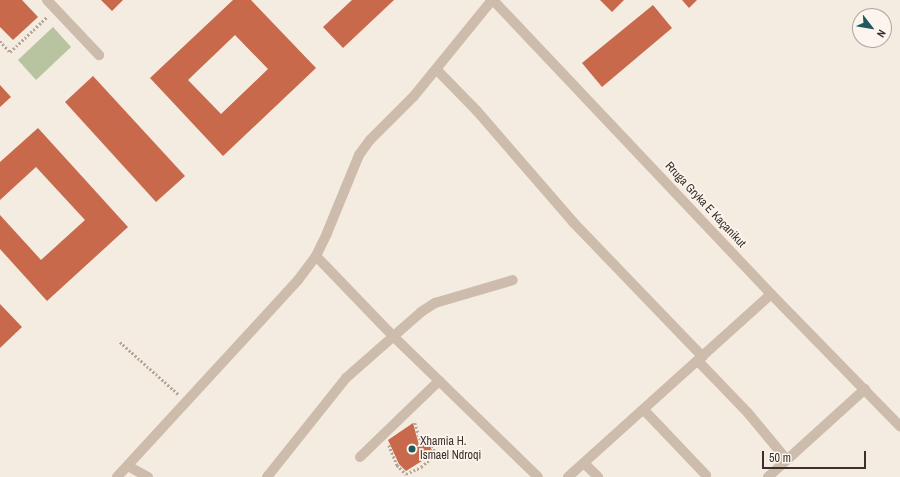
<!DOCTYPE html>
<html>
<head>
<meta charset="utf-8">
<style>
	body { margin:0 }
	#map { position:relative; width:900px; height:477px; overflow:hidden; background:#f4ebe1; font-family:"Archivo Narrow",sans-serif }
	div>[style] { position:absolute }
	.green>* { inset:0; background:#b8c4a0 }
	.building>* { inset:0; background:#c8694b }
	.path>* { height:2.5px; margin-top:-1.25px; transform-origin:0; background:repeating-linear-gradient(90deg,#b9a596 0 2px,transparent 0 4px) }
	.minor>* { height:10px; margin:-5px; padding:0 5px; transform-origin:5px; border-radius:5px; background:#cdbbac }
	.dots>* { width:11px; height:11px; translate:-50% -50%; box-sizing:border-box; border:2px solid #fbf5ee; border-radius:50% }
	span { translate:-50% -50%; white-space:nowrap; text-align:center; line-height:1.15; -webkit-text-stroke:3.5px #fbf5ee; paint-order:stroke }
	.street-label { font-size:12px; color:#3b302b }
	.poi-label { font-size:12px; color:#3b302b }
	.left { translate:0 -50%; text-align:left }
	.north { position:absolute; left:852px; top:8px; width:40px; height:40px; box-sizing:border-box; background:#fbf5ee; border:1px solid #aea6a0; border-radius:50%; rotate:121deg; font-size:11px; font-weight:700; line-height:16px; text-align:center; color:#3b302b }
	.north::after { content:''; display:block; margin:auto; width:14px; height:18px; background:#1f5a5e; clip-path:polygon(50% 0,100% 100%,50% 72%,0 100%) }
	.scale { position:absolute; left:762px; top:451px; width:104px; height:18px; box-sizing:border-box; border:2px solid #3b302b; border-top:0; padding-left:5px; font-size:12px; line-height:14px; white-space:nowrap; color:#3b302b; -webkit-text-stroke:3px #fbf5ee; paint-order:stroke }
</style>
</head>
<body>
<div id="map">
	<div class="green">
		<div style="clip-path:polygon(53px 27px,71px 47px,36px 80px,18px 60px)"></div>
	</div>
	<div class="building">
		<div style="clip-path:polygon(0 0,22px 0,38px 17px,13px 40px,0 27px)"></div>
		<div style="clip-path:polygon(101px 0,123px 0,112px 11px)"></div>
		<div style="clip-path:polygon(evenodd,233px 0,251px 0,316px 68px,223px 156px,150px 78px,233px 0,235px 35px,268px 69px,221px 114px,188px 80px,235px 35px)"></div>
		<div style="clip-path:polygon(352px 0,394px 0,343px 48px,323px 27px)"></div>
		<div style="clip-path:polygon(600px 0,624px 0,612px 12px)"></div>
		<div style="clip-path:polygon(682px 0,697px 0,689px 8px)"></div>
		<div style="clip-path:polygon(653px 5px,672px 28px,602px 87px,582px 63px)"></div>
		<div style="clip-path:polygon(93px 76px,185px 176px,156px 202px,65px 102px)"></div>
		<div style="clip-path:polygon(0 85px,11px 97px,0 107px)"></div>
		<div style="clip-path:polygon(38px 128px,128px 227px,47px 301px,0 249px,0 215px,41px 260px,85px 220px,36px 167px,0 200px,0 162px)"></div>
		<div style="clip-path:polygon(0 304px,22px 327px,0 348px)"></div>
		<div style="clip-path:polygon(413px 423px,419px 445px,429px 442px,433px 454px,406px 471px,399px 464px,388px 440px)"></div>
	</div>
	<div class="path">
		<div style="left:0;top:41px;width:15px;rotate:48deg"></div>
		<div style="left:10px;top:52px;width:52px;rotate:-43.5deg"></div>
		<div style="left:120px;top:342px;width:79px;rotate:41.9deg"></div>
		<div style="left:389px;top:445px;width:22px;rotate:68deg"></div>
		<div style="left:397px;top:465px;width:13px;rotate:45deg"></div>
		<div style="left:406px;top:474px;width:17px;rotate:-25deg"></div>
		<div style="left:421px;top:467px;width:18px;rotate:-41deg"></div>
		<div style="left:435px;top:455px;width:18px;rotate:-106deg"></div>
		<div style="left:430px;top:438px;width:10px;rotate:169deg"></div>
		<div style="left:420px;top:440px;width:20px;rotate:-108deg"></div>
	</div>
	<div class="minor">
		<div style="left:47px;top:0;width:76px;rotate:46.6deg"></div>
		<div style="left:493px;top:0;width:405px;rotate:46.6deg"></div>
		<div style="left:771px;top:294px;width:185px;rotate:45.7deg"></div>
		<div style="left:436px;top:69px;width:59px;rotate:45.7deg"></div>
		<div style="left:477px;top:111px;width:147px;rotate:49.1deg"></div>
		<div style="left:573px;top:222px;width:187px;rotate:46.1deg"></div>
		<div style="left:316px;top:256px;width:111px;rotate:46.1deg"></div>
		<div style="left:393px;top:336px;width:202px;rotate:44.2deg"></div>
		<div style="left:698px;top:361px;width:72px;rotate:46.1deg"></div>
		<div style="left:748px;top:413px;width:61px;rotate:50.3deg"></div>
		<div style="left:644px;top:410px;width:90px;rotate:46.4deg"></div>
		<div style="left:360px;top:457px;width:110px;rotate:-43.9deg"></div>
		<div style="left:584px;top:463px;width:20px;rotate:45deg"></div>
		<div style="left:128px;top:466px;width:23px;rotate:29deg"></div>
		<div style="left:117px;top:477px;width:268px;rotate:-47.4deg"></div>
		<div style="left:298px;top:280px;width:30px;rotate:-53deg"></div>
		<div style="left:316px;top:256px;width:25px;rotate:-64deg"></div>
		<div style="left:327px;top:233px;width:84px;rotate:-67.7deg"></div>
		<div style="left:359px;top:155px;width:19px;rotate:-54deg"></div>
		<div style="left:370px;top:140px;width:62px;rotate:-45deg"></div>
		<div style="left:414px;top:96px;width:124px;rotate:-50.9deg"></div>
		<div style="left:267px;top:477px;width:127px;rotate:-51.4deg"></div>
		<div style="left:346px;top:378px;width:100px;rotate:-41.3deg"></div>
		<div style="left:421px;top:312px;width:17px;rotate:-33deg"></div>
		<div style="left:435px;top:303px;width:81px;rotate:-16.4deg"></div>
		<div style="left:568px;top:477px;width:273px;rotate:-42deg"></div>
		<div style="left:768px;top:477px;width:131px;rotate:-42.2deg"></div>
	</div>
	<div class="dots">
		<div style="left:412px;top:449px;background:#1f5a5e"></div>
	</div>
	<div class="street-label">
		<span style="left:705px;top:205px;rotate:47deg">Rruga Gryka E Kaçanikut</span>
	</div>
	<div class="poi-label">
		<span class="left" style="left:420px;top:449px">Xhamia H.<br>Ismael Ndroqi</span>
	</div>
	<div class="north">N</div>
	<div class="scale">50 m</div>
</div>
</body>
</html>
